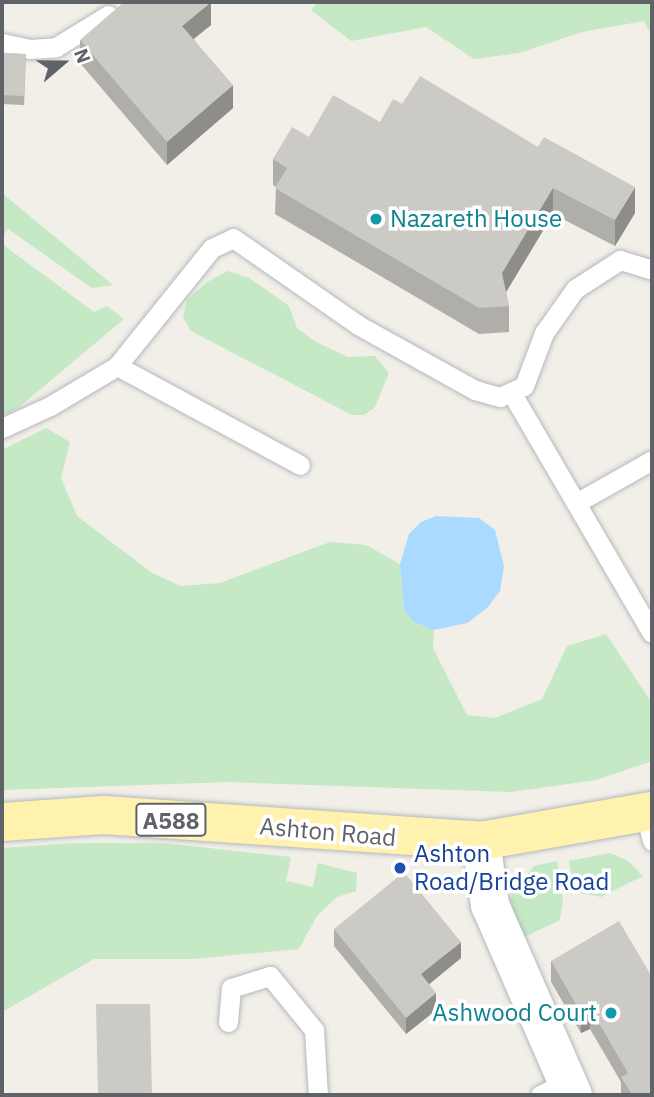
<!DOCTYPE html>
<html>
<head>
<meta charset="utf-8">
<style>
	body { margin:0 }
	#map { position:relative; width:654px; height:1097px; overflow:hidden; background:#f1efe8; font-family:"IBM Plex Sans",sans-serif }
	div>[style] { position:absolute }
	.green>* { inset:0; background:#c5e8c5 }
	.water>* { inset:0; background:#aadaff }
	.roads { filter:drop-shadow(0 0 2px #b5b8bc) drop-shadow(0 0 2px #b5b8bc) }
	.service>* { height:19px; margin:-9.5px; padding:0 9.5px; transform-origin:9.5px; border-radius:9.5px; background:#fff }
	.tertiary>* { height:38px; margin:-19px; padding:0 19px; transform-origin:19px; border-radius:19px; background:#fff }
	.primary>* { height:38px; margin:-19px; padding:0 19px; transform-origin:19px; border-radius:19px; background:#fff2af }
	.wall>* { inset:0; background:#afaea9 }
	.shaded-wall>* { inset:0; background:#8f8d8a }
	.building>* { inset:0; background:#cccac5 }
	.dots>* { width:19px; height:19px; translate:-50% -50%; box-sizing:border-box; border:4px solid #fff; border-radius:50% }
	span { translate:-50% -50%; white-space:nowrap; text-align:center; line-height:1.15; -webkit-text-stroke:7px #fff; paint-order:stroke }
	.shield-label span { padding:2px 5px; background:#fff; border:2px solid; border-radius:5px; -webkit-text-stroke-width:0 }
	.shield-label { font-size:23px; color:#5f6368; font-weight:700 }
	.culture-label { font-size:24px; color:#0d838f }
	.left { translate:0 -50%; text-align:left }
	.right { translate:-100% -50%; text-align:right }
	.street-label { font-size:24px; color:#5f6368 }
	.transit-label { font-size:24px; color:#164399 }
	.frame { position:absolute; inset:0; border:4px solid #5f6368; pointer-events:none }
	.north { position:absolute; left:28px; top:28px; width:70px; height:70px; -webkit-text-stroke:5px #fff; paint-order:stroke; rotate:70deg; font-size:19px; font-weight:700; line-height:28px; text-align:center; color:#5f6368 }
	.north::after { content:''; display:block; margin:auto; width:24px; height:32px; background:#5f6368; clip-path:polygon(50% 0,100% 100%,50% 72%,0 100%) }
</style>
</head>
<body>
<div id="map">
	<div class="green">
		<div style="clip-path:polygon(318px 2px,652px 2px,652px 36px,644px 21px,582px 32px,520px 53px,474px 59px,426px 27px,351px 41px,311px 10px)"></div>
		<div style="clip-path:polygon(2px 193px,113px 285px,92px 288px,8px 229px,2px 238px)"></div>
		<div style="clip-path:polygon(2px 244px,94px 312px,107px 306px,124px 319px,18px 408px,2px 416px)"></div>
		<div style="clip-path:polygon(228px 271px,249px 278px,289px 306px,297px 328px,316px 342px,348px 357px,375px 356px,389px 373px,375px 407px,364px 415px,352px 415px,191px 331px,183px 317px,187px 300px,207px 282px)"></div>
		<div style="clip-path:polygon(46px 428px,70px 442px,61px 478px,77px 516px,152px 573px,181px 586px,220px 583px,330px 542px,366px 545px,400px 564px,404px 611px,414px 622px,434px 630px,433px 648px,467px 715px,495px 718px,542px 699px,567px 646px,606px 634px,652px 703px,652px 761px,596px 780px,511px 792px,228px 782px,2px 790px,2px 450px)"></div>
		<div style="clip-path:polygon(73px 843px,164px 843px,291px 857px,286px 881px,313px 887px,318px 863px,357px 873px,356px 891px,337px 897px,317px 916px,299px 949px,193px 959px,94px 959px,2px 1012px,2px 848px)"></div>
		<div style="clip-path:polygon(610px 853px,628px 861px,643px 876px,601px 897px,575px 892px,569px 861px)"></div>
		<div style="clip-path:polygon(557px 861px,563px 899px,560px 920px,516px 941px,507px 918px,512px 894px,534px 866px)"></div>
	</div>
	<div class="water">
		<div style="clip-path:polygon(436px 516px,479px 518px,495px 530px,504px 566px,500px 591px,487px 608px,467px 623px,434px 630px,414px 622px,404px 611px,400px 564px,409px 534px,421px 522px)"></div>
	</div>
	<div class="roads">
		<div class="service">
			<div style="left:2px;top:43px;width:29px;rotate:12deg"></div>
			<div style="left:30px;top:49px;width:26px;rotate:-4deg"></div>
			<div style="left:56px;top:47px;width:61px;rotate:-31.6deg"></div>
			<div style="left:117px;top:366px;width:208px;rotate:28.4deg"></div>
			<div style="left:511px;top:392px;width:279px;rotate:59.7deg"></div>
			<div style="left:2px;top:428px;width:53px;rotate:-24.6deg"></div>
			<div style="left:50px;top:406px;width:78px;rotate:-30.8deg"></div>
			<div style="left:117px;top:366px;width:151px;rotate:-51.2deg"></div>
			<div style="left:212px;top:248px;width:23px;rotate:-25deg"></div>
			<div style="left:233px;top:238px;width:152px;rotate:34.8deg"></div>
			<div style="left:358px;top:325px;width:134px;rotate:29.1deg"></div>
			<div style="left:475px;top:390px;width:26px;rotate:16deg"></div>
			<div style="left:500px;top:397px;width:26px;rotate:-25deg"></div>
			<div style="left:524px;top:386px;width:57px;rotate:-69.3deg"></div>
			<div style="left:544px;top:333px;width:54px;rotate:-54.8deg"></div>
			<div style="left:575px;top:289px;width:54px;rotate:-32.8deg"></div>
			<div style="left:620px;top:260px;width:34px;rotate:17deg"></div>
			<div style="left:576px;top:503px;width:87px;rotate:-29.5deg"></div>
			<div style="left:645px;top:814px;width:28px;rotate:75deg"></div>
			<div style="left:228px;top:1022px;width:34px;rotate:-85deg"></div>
			<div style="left:231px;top:988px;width:41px;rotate:-17.1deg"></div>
			<div style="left:270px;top:976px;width:70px;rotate:50.8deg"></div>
			<div style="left:314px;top:1030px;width:65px;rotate:86.5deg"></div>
			<div style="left:540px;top:1095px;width:30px;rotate:-26deg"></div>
		</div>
		<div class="tertiary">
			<div style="left:481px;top:841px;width:65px;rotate:82deg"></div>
			<div style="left:490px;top:905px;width:207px;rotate:66.4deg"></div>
		</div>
		<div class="primary">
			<div style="left:2px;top:822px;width:102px;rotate:-3.9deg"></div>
			<div style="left:104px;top:815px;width:378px;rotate:3.9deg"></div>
			<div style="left:481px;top:841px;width:174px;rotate:-10deg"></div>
		</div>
	</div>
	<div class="wall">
		<div style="clip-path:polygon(211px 25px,194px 39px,233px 108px,167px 165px,80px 63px,80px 40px)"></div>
		<div style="clip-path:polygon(2px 53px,26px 54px,24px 105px,2px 104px)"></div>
		<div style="clip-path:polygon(402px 104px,635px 213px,615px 246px,553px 214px,506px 292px,509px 306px,509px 332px,479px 334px,275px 214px,276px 187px,273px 185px,273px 159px,309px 137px,380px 122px)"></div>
		<div style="clip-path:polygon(334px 929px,461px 958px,429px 984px,436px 1010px,406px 1034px,334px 946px)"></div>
		<div style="clip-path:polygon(551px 961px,652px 977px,652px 1095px,621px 1095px,621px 1082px,590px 1029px,581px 1033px,551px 982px)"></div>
	</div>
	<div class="shaded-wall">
		<div style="clip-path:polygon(211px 2px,211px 25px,182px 48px,182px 26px)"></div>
		<div style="clip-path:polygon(233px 85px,233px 108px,167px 165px,167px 142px)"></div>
		<div style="clip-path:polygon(635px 187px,635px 213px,615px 246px,615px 220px)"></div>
		<div style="clip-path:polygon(553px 188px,553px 214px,502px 299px,502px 273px)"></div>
		<div style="clip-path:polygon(461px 942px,461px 958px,421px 991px,421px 974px)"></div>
		<div style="clip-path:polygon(436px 993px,436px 1010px,406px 1034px,406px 1018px)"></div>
		<div style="clip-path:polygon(590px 1008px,590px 1029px,581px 1033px,581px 1013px)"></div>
	</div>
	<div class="building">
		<div style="clip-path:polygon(124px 2px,211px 2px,182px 26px,233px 85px,167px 142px,80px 40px)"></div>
		<div style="clip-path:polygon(2px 53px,26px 54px,24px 96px,2px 95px)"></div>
		<div style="clip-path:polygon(420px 76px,538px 147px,544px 137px,635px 187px,615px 220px,553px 188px,502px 273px,509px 306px,479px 308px,275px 188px,287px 168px,273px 159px,292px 127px,309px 137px,333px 95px,380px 122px,393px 99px,402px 104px)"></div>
		<div style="clip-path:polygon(404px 872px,461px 942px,421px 974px,436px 993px,406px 1018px,334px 929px)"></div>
		<div style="clip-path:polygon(619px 921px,652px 977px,652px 1095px,632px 1095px,621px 1077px,628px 1073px,590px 1008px,581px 1013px,551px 961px)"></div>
		<div style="clip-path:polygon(96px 1004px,150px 1004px,152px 1095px,98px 1095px)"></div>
	</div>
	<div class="dots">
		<div style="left:376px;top:219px;background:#0f9aa8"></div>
		<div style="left:400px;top:868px;background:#1a4fb4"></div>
		<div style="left:611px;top:1013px;background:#0f9aa8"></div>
	</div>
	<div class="shield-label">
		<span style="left:171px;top:820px">A588</span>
	</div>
	<div class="culture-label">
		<span class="left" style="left:390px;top:219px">Nazareth House</span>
		<span class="right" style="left:597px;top:1013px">Ashwood Court</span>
	</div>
	<div class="street-label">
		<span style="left:328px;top:832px;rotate:5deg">Ashton Road</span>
	</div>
	<div class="transit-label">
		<span class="left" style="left:414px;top:868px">Ashton<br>Road/Bridge Road</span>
	</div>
	<div class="frame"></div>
	<div class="north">N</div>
</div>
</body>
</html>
